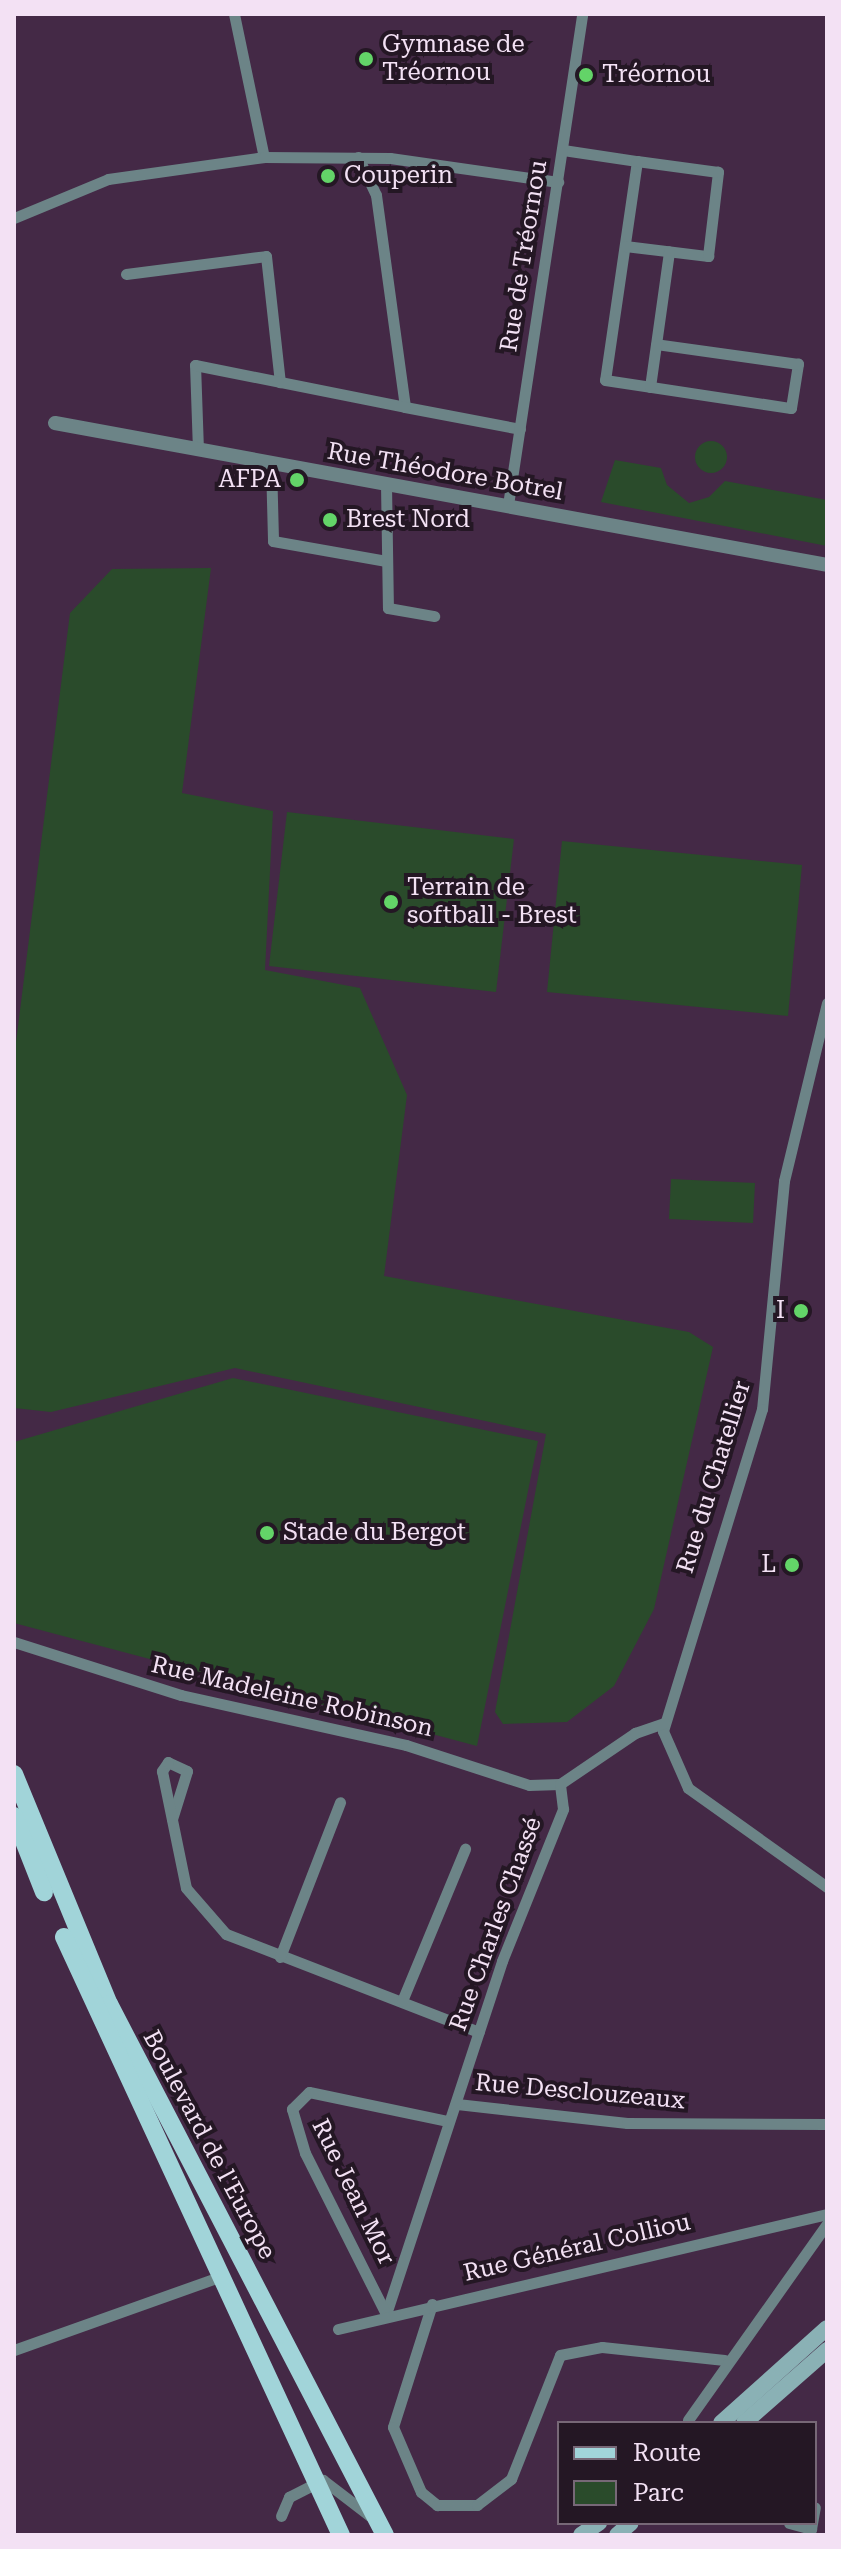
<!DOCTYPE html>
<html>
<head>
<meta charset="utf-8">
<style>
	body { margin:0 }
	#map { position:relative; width:841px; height:2549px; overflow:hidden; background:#442946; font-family:"Roboto Serif",serif }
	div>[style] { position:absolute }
	.green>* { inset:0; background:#2a4b2b }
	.round { border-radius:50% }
	.minor>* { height:11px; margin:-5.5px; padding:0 5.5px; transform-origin:5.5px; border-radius:5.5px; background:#6c8487 }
	.tertiary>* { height:14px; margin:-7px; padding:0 7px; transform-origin:7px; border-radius:7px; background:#6c8487 }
	.secondary>* { height:16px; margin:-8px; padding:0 8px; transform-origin:8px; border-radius:8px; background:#8ab1b5 }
	.primary>* { height:18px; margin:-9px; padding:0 9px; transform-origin:9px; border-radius:9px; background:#a1d4d9 }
	.dots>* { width:22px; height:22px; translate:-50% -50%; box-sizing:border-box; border:4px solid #241724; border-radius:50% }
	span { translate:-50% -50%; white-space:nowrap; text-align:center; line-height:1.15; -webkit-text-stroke:8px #241724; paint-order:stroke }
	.poi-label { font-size:24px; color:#f3e1f4 }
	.left { translate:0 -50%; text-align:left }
	.right { translate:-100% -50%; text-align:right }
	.street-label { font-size:24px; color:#f3e1f4 }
	.frame { position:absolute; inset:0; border:16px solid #f3e1f4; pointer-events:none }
	.legend { position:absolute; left:557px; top:2421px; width:260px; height:104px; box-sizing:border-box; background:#241724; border:2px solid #776877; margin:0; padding:10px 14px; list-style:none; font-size:24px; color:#f3e1f4 }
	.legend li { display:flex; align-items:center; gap:16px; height:40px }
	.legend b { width:40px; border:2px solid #776877 }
</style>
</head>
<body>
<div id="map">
	<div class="green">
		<div class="round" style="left:695px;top:441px;width:32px;height:32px"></div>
		<div style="clip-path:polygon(615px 460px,661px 468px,667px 485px,689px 503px,709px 497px,725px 481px,827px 500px,827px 546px,601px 502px)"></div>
		<div style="clip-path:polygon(211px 568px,182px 793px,273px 811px,265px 970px,360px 988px,407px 1095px,384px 1276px,689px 1332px,713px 1347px,654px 1609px,614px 1686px,567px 1722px,503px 1724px,495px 1712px,546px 1434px,235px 1368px,51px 1412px,14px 1408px,14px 1058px,70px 613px,112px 569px)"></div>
		<div style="clip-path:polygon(287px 812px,514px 839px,496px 992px,269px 966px)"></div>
		<div style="clip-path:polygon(562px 841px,802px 865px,788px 1016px,547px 992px)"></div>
		<div style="clip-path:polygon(671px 1179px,755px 1183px,753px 1223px,669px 1219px)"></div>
		<div style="clip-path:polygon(233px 1378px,538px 1441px,477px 1746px,14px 1623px,14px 1442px)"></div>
	</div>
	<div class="minor">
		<div style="left:234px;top:14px;width:146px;rotate:78.2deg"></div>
		<div style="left:563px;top:150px;width:75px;rotate:8.5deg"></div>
		<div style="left:637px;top:161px;width:221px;rotate:98.3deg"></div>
		<div style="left:605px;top:380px;width:188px;rotate:8.6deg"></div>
		<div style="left:791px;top:408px;width:45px;rotate:-81deg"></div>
		<div style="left:798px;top:364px;width:143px;rotate:-172deg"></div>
		<div style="left:358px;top:157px;width:42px;rotate:64.7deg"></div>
		<div style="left:376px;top:195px;width:214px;rotate:82.2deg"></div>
		<div style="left:405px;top:407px;width:117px;rotate:10.8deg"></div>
		<div style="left:14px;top:218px;width:102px;rotate:-22.5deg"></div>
		<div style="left:108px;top:179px;width:158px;rotate:-8deg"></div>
		<div style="left:264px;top:157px;width:126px;rotate:0.5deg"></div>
		<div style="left:390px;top:158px;width:170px;rotate:8.1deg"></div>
		<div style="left:625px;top:246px;width:84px;rotate:6.9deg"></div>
		<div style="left:708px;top:256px;width:85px;rotate:-83.2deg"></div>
		<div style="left:718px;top:172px;width:82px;rotate:-172.3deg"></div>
		<div style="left:126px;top:274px;width:141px;rotate:-7.3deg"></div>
		<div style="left:266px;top:256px;width:127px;rotate:83.7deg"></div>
		<div style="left:650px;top:387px;width:137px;rotate:-82deg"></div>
		<div style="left:198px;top:450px;width:85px;rotate:-92deg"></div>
		<div style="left:195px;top:365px;width:214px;rotate:11.3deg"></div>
		<div style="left:271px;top:463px;width:78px;rotate:88.5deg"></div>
		<div style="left:273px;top:541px;width:115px;rotate:10deg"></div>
		<div style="left:386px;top:484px;width:124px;rotate:89.1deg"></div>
		<div style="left:388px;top:608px;width:47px;rotate:9.9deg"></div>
		<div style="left:508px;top:505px;width:497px;rotate:-81.4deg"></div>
		<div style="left:827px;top:1003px;width:183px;rotate:103.6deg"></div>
		<div style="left:784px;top:1181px;width:229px;rotate:95.5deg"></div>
		<div style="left:762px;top:1409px;width:337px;rotate:107.1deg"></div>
		<div style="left:663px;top:1731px;width:62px;rotate:66.3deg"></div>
		<div style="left:688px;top:1788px;width:171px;rotate:35.5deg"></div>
		<div style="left:14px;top:1642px;width:175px;rotate:17.6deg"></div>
		<div style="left:181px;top:1695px;width:230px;rotate:12.5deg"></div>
		<div style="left:406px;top:1745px;width:129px;rotate:18deg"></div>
		<div style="left:529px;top:1785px;width:31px;rotate:-2deg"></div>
		<div style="left:172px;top:1819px;width:50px;rotate:-72.6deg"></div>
		<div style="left:187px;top:1771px;width:21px;rotate:-155deg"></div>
		<div style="left:168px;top:1762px;width:11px;rotate:124deg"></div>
		<div style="left:162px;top:1771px;width:119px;rotate:78.4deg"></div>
		<div style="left:186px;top:1888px;width:61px;rotate:49deg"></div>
		<div style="left:226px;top:1934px;width:271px;rotate:21.2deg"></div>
		<div style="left:280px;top:1957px;width:166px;rotate:-68.8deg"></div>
		<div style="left:402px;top:2001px;width:165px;rotate:-67.5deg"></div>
		<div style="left:457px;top:2104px;width:171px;rotate:6.4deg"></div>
		<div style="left:627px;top:2123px;width:200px;rotate:0.3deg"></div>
		<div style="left:432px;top:2304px;width:129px;rotate:107.6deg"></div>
		<div style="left:393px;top:2427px;width:71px;rotate:66.7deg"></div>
		<div style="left:421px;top:2492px;width:21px;rotate:39deg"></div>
		<div style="left:437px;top:2505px;width:40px"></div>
		<div style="left:477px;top:2505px;width:43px;rotate:-37.4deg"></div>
		<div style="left:511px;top:2479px;width:133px;rotate:-68.4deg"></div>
		<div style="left:560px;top:2355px;width:43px;rotate:-10.8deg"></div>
		<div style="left:602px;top:2347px;width:123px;rotate:6.1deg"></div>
		<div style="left:386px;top:2314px;width:372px;rotate:-71.8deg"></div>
		<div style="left:502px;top:1961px;width:164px;rotate:-68.1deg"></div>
		<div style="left:563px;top:1809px;width:25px;rotate:-97deg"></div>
		<div style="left:560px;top:1784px;width:91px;rotate:-34.2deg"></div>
		<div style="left:635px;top:1733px;width:31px;rotate:-19deg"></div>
		<div style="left:386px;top:2314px;width:180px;rotate:-116.7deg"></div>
		<div style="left:305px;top:2153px;width:46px;rotate:-106.5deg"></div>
		<div style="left:292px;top:2109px;width:24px;rotate:-45deg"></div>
		<div style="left:309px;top:2092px;width:142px;rotate:11.8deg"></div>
		<div style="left:338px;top:2329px;width:502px;rotate:-13.23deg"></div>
		<div style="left:14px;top:2350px;width:218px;rotate:-19.6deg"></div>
		<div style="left:688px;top:2420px;width:240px;rotate:-54.7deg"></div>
		<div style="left:281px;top:2516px;width:21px;rotate:-67deg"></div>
		<div style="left:289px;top:2497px;width:38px;rotate:-27deg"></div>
		<div style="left:323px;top:2480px;width:59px;rotate:37.5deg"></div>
		<div style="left:789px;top:2523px;width:23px;rotate:15deg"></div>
		<div style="left:811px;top:2529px;width:22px;rotate:-80deg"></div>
	</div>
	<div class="tertiary">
		<div style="left:55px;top:423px;width:785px;rotate:10.42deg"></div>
	</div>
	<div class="secondary">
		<div style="left:721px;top:2423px;width:142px;rotate:-41.9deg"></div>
		<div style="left:744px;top:2423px;width:111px;rotate:-41.3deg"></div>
		<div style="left:581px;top:2535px;width:22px;rotate:-34deg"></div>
		<div style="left:617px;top:2535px;width:18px;rotate:-41deg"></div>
	</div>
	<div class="primary">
		<div style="left:14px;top:1774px;width:249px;rotate:67.6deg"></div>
		<div style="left:109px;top:2004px;width:598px;rotate:62.54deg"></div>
		<div style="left:14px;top:1816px;width:82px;rotate:68.5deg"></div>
		<div style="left:64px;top:1937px;width:659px;rotate:65.15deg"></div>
	</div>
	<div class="dots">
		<div style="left:366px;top:59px;background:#63d468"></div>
		<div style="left:586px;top:75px;background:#63d468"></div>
		<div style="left:328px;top:176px;background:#63d468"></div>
		<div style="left:297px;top:480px;background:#63d468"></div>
		<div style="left:330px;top:520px;background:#63d468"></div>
		<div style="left:391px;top:902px;background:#63d468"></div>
		<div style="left:801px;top:1311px;background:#63d468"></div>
		<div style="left:267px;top:1533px;background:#63d468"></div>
		<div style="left:792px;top:1565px;background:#63d468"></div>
	</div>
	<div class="poi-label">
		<span class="left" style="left:382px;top:59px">Gymnase de<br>Tréornou</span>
		<span class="left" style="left:602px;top:75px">Tréornou</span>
		<span class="left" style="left:344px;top:176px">Couperin</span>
		<span class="right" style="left:281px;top:480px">AFPA</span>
		<span class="left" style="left:346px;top:520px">Brest Nord</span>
		<span class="left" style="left:407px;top:902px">Terrain de<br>softball - Brest</span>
		<span class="right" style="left:785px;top:1311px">I</span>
		<span class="left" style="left:283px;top:1533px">Stade du Bergot</span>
		<span class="right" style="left:776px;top:1565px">L</span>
	</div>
	<div class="street-label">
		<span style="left:524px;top:256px;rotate:-81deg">Rue de Tréornou</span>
		<span style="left:445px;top:472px;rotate:10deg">Rue Théodore Botrel</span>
		<span style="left:714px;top:1477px;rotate:-73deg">Rue du Chatellier</span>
		<span style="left:292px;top:1697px;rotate:13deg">Rue Madeleine Robinson</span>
		<span style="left:496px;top:1924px;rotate:-70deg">Rue Charles Chassé</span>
		<span style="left:580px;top:2092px;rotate:5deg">Rue Desclouzeaux</span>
		<span style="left:209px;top:2145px;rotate:62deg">Boulevard de l'Europe</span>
		<span style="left:353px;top:2192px;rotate:64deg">Rue Jean Mor</span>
		<span style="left:577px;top:2248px;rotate:-13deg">Rue Général Colliou</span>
	</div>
	<div class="frame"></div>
	<ul class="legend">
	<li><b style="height:10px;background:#a1d4d9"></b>Route</li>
	<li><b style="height:22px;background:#2a4b2b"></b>Parc</li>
	</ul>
</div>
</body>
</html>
